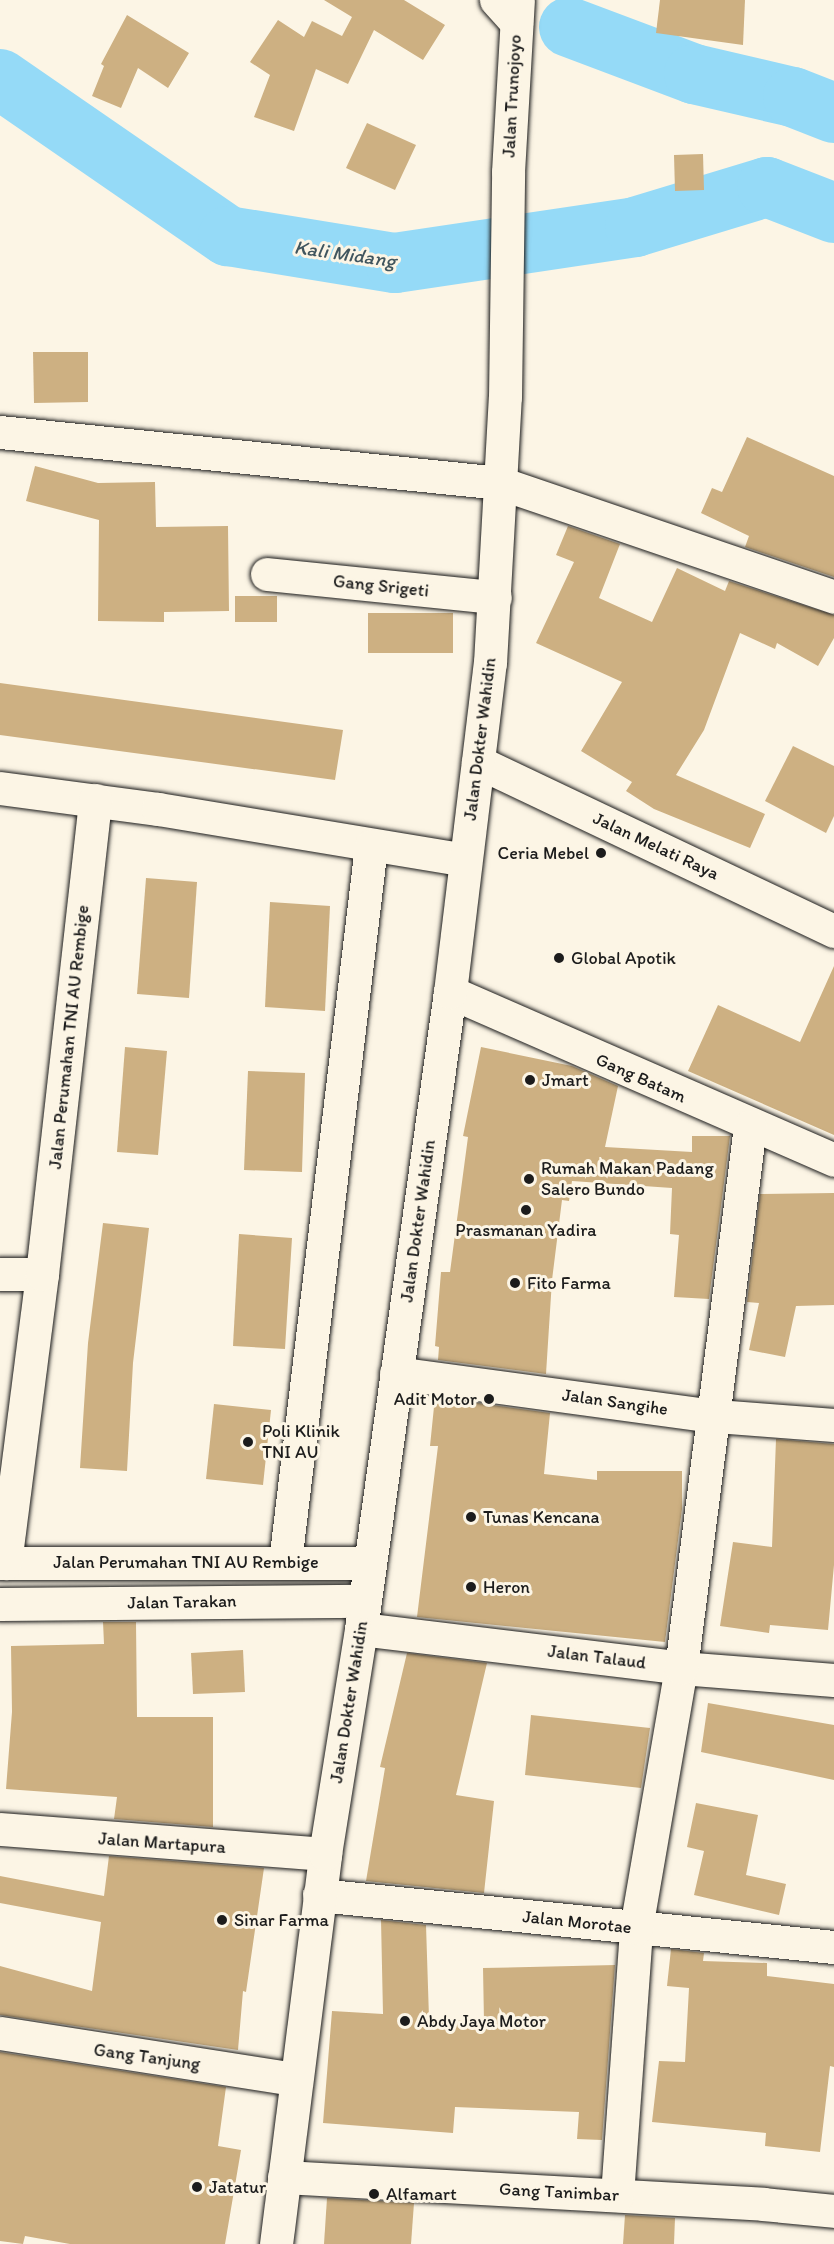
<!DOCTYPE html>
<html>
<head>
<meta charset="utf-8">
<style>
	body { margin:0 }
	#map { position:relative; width:834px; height:2244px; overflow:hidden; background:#fcf5e5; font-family:Itim,sans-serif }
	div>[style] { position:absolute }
	.river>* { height:60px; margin:-30px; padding:0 30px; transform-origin:30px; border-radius:30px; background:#95daf7 }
	.building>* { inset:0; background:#cdb082 }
	.roads { filter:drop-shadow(0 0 2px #1c1c1c) drop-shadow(0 0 2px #1c1c1c) }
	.street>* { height:33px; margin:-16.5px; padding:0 16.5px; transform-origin:16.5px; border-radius:16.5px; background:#fcf5e5 }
	.secondary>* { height:33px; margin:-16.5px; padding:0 16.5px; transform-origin:16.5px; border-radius:16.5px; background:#fcf5e5 }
	.primary>* { height:33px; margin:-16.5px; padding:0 16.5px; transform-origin:16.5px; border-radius:16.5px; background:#fcf5e5 }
	.dots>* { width:16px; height:16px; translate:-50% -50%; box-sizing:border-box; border:3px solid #fcf5e5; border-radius:50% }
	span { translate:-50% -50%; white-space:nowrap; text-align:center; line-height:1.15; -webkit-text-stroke:6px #fcf5e5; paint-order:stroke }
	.street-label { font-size:18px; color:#1c1c1c }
	.poi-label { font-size:18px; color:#1c1c1c }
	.right { translate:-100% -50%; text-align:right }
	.left { translate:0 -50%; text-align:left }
	.water-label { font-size:20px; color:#40555e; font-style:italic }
</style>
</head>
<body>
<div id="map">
	<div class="river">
		<div style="left:569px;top:27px;width:134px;rotate:20.6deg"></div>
		<div style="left:694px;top:74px;width:102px;rotate:13.1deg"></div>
		<div style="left:793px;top:97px;width:44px;rotate:21.3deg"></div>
		<div style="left:0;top:79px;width:277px;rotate:34.6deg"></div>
		<div style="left:228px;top:236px;width:169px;rotate:9.2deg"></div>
		<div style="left:395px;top:263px;width:243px;rotate:-8.5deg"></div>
		<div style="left:635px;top:227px;width:138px;rotate:-16.9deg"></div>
		<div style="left:767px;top:187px;width:72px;rotate:21.2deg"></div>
	</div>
	<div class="building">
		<div style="clip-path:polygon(324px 0,404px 0,445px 25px,423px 60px,374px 30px,348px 84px,316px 69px,294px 131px,254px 117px,270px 75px,250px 62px,278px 20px,304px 37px,312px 21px,342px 36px,352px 17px)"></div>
		<div style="clip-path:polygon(660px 0,745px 0,743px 45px,656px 33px)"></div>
		<div style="clip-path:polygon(127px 15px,189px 53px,168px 88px,138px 68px,121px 108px,92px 96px,104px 66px,101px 64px)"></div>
		<div style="clip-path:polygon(367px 123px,416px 145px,395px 190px,346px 168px)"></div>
		<div style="clip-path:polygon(703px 154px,704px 190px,675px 191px,674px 155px)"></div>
		<div style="clip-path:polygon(33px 352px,88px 352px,88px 402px,34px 403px)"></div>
		<div style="clip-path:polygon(747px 437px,834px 476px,834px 577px,745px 547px,749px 536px,701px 513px,712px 488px,722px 492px)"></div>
		<div style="clip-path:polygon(35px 466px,98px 483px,155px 482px,156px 527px,228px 526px,229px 611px,164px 612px,164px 622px,98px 621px,99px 520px,26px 501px)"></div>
		<div style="clip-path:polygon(568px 526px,620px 544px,599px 598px,652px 622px,677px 568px,725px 591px,729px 581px,834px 615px,834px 638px,818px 666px,777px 643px,775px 649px,740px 633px,704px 730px,676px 775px,765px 814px,750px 848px,654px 809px,626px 791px,632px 782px,581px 751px,622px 682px,536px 643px,574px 562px,556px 555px)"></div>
		<div style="clip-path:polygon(235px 596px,277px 596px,277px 622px,235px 622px)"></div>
		<div style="clip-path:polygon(368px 613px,453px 613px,453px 653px,368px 653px)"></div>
		<div style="clip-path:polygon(0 683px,343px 730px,335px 780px,0 735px)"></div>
		<div style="clip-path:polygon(793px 746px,834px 766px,834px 816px,826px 833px,765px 801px)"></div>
		<div style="clip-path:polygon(146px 878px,197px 882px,189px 998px,137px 994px)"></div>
		<div style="clip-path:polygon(270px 902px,330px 906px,325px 1011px,265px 1007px)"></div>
		<div style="clip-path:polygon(834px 966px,834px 1135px,688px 1071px,718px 1005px,800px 1042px)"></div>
		<div style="clip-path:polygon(125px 1047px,167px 1051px,158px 1155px,117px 1152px)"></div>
		<div style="clip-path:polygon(481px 1047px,572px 1066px,618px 1086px,605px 1147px,692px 1152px,692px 1136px,730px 1136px,709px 1299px,674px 1297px,679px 1235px,670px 1234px,672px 1188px,572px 1181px,569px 1201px,562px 1200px,552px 1280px,546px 1374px,438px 1360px,439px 1347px,435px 1346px,441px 1272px,450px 1272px,468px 1137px,463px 1136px)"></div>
		<div style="clip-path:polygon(248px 1071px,305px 1073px,302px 1172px,244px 1170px)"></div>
		<div style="clip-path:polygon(834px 1193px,834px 1305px,796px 1306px,785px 1357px,749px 1350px,759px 1303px,747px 1302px,760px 1194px)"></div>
		<div style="clip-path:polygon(103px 1223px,149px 1228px,133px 1363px,127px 1471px,80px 1468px,88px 1343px)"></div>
		<div style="clip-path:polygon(239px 1234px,292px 1238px,285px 1349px,233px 1346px)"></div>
		<div style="clip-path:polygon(435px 1397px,550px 1413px,544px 1474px,597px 1480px,597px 1471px,682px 1471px,682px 1509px,665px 1642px,417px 1617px,438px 1446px,430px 1446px)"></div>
		<div style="clip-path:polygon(214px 1404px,271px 1410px,263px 1485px,206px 1479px)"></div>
		<div style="clip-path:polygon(776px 1439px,834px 1444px,834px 1565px,828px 1630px,770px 1625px,769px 1633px,720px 1626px,733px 1542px,772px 1547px)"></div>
		<div style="clip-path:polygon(103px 1622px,136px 1622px,137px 1717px,213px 1717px,213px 1827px,114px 1819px,117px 1797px,6px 1789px,12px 1712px,11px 1646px,104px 1644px)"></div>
		<div style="clip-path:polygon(243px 1650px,245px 1692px,193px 1694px,191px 1653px)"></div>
		<div style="clip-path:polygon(407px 1653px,487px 1663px,456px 1795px,494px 1801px,484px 1893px,366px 1881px,385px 1768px,380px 1767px)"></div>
		<div style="clip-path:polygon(708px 1703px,834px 1725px,834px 1780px,701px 1752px)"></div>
		<div style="clip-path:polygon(531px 1715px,650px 1728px,641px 1788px,525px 1775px)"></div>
		<div style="clip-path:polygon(696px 1803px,758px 1815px,746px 1875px,786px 1884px,779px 1915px,694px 1895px,704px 1851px,687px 1847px)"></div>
		<div style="clip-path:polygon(109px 1856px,264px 1868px,246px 1992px,243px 1991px,238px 2050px,0 2015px,0 1966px,92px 1991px,101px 1922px,0 1903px,0 1876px,104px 1896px)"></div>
		<div style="clip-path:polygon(381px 1920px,426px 1925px,429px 2018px,484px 2022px,483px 1968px,615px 1965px,602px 2140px,577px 2139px,579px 2112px,455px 2107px,453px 2133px,323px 2123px,332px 2011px,383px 2014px)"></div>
		<div style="clip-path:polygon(671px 1949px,704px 1953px,703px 1961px,767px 1963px,767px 1976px,834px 1984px,834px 2067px,830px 2066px,820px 2152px,765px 2146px,766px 2133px,652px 2122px,659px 2061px,685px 2062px,689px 1988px,667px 1986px)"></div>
		<div style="clip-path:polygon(0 2052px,226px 2087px,218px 2146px,241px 2150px,225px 2244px,70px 2244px,25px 2236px,23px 2244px,0 2241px)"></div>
		<div style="clip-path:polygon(327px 2198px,414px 2203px,411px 2244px,324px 2244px)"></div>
		<div style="clip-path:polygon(625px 2215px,675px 2218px,674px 2244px,623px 2244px)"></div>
	</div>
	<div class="roads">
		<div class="street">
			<div style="left:0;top:432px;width:503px;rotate:5.82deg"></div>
			<div style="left:500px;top:483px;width:353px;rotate:18.8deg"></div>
			<div style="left:267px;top:574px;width:229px;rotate:5.8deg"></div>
			<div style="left:478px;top:762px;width:394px;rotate:25.4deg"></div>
			<div style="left:0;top:788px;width:159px;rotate:7.6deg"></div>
			<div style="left:158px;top:809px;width:311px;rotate:9.4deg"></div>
			<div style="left:450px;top:992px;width:419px;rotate:23.6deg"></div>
			<div style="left:0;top:1274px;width:42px"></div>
			<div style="left:396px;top:1373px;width:323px;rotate:7.7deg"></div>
			<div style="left:716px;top:1416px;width:118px;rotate:4.4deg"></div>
			<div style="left:285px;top:1562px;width:721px;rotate:-83.15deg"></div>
			<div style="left:0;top:1563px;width:368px"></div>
			<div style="left:5px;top:1563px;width:291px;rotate:-82.7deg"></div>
			<div style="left:42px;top:1274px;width:477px;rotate:-83.6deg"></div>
			<div style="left:0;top:1604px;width:365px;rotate:-0.5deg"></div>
			<div style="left:361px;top:1629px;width:322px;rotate:6.9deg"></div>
			<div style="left:681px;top:1668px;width:153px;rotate:4.5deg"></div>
			<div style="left:0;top:1829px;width:326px;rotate:4.4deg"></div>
			<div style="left:319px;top:1895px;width:518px;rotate:5.77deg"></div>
			<div style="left:0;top:2033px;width:298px;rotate:8.9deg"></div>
			<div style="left:284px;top:2177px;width:480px;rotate:3.2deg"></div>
			<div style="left:763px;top:2204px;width:71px;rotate:5.6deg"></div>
			<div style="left:617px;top:2195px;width:268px;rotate:-85.9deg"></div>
			<div style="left:636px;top:1928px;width:264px;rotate:-80.2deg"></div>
			<div style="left:681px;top:1668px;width:546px;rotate:-82.74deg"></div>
		</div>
		<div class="secondary">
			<div style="left:496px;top:0;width:30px;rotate:48deg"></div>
		</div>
		<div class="primary">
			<div style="left:276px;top:2244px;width:393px;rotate:-82.8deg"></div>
			<div style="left:325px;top:1854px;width:228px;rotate:-80.9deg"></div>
			<div style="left:361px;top:1629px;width:643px;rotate:-82.05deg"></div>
			<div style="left:450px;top:992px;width:331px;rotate:-83.1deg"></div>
			<div style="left:490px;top:663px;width:266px;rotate:-86.8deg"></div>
			<div style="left:505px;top:397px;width:225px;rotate:-89.2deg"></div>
			<div style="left:508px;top:172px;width:172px;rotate:-86.7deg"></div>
		</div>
	</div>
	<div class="dots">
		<div style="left:601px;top:853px;background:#1c1c1c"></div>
		<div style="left:559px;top:958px;background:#1c1c1c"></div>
		<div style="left:530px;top:1080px;background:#1c1c1c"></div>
		<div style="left:529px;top:1179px;background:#1c1c1c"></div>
		<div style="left:526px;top:1210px;background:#1c1c1c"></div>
		<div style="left:515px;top:1283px;background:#1c1c1c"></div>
		<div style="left:489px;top:1399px;background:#1c1c1c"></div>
		<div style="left:248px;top:1442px;background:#1c1c1c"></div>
		<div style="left:471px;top:1517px;background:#1c1c1c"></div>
		<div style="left:471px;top:1587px;background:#1c1c1c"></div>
		<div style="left:222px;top:1920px;background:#1c1c1c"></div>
		<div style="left:405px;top:2021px;background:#1c1c1c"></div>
		<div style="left:197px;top:2187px;background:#1c1c1c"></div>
		<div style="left:374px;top:2194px;background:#1c1c1c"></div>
	</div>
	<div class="street-label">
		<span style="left:512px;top:96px;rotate:-87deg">Jalan Trunojoyo</span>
		<span style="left:381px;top:586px;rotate:6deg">Gang Srigeti</span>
		<span style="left:480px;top:739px;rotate:-83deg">Jalan Dokter Wahidin</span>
		<span style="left:656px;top:846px;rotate:25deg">Jalan Melati Raya</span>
		<span style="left:69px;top:1037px;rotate:-84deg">Jalan Perumahan TNI AU Rembige</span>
		<span style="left:641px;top:1078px;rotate:24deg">Gang Batam</span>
		<span style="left:418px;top:1221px;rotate:-82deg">Jalan Dokter Wahidin</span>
		<span style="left:615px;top:1402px;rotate:8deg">Jalan Sangihe</span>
		<span style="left:186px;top:1562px">Jalan Perumahan TNI AU Rembige</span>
		<span style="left:182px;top:1602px;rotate:-1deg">Jalan Tarakan</span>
		<span style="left:597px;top:1657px;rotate:7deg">Jalan Talaud</span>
		<span style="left:349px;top:1702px;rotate:-81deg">Jalan Dokter Wahidin</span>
		<span style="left:162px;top:1843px;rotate:4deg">Jalan Martapura</span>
		<span style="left:577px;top:1922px;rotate:6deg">Jalan Morotae</span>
		<span style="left:147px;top:2057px;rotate:8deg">Gang Tanjung</span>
		<span style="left:559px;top:2192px;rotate:3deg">Gang Tanimbar</span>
	</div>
	<div class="poi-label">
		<span class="right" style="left:589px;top:853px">Ceria Mebel</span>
		<span class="left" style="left:571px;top:958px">Global Apotik</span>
		<span class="left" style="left:542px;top:1080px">Jmart</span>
		<span class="left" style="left:541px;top:1179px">Rumah Makan Padang<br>Salero Bundo</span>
		<span style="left:526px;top:1230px">Prasmanan Yadira</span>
		<span class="left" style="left:527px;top:1283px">Fito Farma</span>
		<span class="right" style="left:477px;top:1399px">Adit Motor</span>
		<span class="left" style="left:262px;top:1442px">Poli Klinik<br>TNI AU</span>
		<span class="left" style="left:483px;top:1517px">Tunas Kencana</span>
		<span class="left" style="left:483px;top:1587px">Heron</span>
		<span class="left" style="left:234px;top:1920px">Sinar Farma</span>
		<span class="left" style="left:417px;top:2021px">Abdy Jaya Motor</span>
		<span class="left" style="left:209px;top:2187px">Jatatur</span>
		<span class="left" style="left:386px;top:2194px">Alfamart</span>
	</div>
	<div class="water-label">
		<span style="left:345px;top:254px;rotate:8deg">Kali Midang</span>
	</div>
</div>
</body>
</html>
